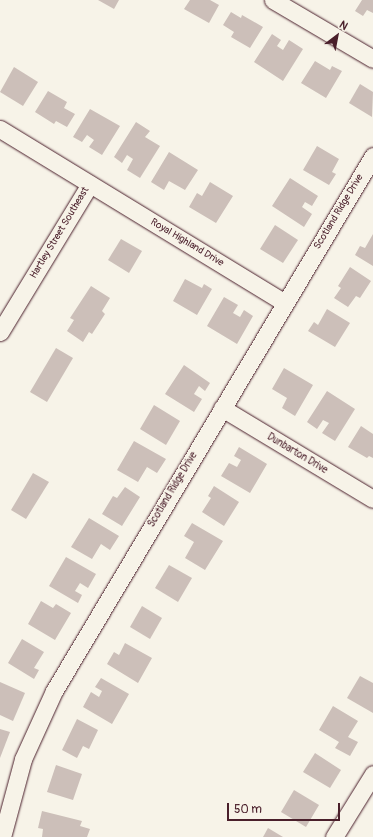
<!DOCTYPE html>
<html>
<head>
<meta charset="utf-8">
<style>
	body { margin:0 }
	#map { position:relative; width:373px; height:837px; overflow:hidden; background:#f7f3e8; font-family:Pangolin,sans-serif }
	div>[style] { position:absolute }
	.building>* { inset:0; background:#ccbfb9 }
	.roads { filter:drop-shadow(0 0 1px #4a1f2b) drop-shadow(0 0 1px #4a1f2b) }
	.minor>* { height:17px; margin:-8.5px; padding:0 8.5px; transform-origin:8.5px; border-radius:8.5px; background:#f7f3e8 }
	span { translate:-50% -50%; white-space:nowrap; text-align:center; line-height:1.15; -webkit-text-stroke:3px #f7f3e8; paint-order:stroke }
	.street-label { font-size:10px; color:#4a1f2b }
	.north { position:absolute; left:317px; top:16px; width:40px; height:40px; -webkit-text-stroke:3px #f7f3e8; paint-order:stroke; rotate:32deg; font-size:11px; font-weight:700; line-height:16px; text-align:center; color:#4a1f2b }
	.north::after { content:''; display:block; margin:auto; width:14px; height:18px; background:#4a1f2b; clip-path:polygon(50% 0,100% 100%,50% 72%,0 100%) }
	.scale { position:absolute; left:227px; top:803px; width:113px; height:18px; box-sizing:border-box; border:2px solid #4a1f2b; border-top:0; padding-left:5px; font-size:12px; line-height:14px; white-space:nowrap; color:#4a1f2b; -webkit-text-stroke:3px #f7f3e8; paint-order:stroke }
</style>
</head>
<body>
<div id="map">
	<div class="building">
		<div style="clip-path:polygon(98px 0,119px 0,114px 9px)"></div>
		<div style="clip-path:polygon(190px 0,210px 0,219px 5px,209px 23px,184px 9px)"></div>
		<div style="clip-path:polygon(362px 0,373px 0,373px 13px,367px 10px,363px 16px,355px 11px)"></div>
		<div style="clip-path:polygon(231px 12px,241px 18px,242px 15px,263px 27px,250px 48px,231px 37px,234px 32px,223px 25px)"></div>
		<div style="clip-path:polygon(272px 34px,281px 40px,277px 46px,283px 50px,289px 40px,303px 49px,283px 81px,254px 62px)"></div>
		<div style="clip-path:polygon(315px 61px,330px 70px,332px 66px,342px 71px,326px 98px,301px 83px)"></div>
		<div style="clip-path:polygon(14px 67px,38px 82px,23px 106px,0 92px)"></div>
		<div style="clip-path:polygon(360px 84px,373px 92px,372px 117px,349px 103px)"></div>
		<div style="clip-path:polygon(48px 91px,67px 102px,64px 108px,75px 114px,67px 127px,56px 121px,54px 124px,35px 112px)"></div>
		<div style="clip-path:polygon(90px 109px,120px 126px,102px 155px,89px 147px,94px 140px,87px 135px,82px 142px,73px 137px)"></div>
		<div style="clip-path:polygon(136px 122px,150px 131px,145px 137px,160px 146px,140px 178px,127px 170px,133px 159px,127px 155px,122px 163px,114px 157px)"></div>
		<div style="clip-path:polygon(317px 146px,339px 159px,332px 172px,336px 174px,329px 185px,303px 170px)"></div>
		<div style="clip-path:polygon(169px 152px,198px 170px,185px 190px,169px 181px,164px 190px,151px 182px)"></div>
		<div style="clip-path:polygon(290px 178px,318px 196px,312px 206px,305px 202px,302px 207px,312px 214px,304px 227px,272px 206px)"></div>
		<div style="clip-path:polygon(210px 182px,233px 196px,216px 223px,189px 207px,197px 193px,202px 196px)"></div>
		<div style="clip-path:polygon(275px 225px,298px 240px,283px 263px,260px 249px)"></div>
		<div style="clip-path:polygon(373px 234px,373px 266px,355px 255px,360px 246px,365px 248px)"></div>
		<div style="clip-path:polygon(121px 239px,142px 251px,129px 273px,108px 260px)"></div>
		<div style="clip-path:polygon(350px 267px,371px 281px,360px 298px,356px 296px,348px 307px,334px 298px,341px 288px,338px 286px)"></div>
		<div style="clip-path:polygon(185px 279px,202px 288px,204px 284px,212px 289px,197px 315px,173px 301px)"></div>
		<div style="clip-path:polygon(91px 286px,110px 298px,102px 311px,105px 314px,92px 334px,89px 332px,83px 342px,67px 331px,74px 320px,70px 318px)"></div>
		<div style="clip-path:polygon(224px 297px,238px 305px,233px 313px,240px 317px,244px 310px,253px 316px,237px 344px,207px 326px)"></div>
		<div style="clip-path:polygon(327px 309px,350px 323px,335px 347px,308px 331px,314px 322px,318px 325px)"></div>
		<div style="clip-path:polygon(56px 348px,73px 358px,47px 402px,30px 392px)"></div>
		<div style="clip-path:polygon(184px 365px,210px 383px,205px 391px,199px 386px,194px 394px,202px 399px,194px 412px,165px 394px)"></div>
		<div style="clip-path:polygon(284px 368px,313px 385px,295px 416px,282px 408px,287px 398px,272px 389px)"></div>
		<div style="clip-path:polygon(327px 391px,355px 409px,335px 441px,322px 433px,329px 423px,323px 420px,317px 429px,307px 422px)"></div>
		<div style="clip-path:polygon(154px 405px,180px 421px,166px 445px,140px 429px)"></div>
		<div style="clip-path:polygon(361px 426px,373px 434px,373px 458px,369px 456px,367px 458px,348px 447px)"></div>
		<div style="clip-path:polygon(134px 441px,166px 459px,157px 473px,147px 467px,138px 482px,117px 470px)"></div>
		<div style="clip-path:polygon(239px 447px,267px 464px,250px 493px,221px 476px,229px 463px,237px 467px,241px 460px,234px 456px)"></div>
		<div style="clip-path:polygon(33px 473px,49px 482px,26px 519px,11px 510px)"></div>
		<div style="clip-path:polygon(214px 486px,239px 502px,224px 526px,202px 512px,211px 498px,208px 496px)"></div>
		<div style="clip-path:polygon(125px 487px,140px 497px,122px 526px,102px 514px,113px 496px,117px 498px)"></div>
		<div style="clip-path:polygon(89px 518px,119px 536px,110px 550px,101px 544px,92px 559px,71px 547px)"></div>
		<div style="clip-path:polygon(192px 523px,223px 541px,205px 570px,185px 558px,194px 542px,184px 536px)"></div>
		<div style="clip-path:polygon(66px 557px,96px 574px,88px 588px,80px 583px,75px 591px,82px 595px,78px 603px,49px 586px)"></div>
		<div style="clip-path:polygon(169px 565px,192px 578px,178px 602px,155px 588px)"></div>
		<div style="clip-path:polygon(41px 601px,53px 608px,56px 604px,71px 613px,55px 640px,28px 624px)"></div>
		<div style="clip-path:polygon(142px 606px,162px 618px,150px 639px,130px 627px)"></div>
		<div style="clip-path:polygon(22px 639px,44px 652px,34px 668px,39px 670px,34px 679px,8px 663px)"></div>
		<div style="clip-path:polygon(125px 643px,152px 658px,138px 683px,107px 664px,114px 652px,119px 655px)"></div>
		<div style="clip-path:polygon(360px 676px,373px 683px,373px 713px,347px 698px)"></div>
		<div style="clip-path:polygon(101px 678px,129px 694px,112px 724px,83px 707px,91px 692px,99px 697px,102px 691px,95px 687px)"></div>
		<div style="clip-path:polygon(0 682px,25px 693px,13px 721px,0 715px)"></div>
		<div style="clip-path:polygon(333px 706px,358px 721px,348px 737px,358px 742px,350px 756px,335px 748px,339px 742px,319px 730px)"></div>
		<div style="clip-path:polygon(77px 719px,98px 730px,89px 749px,83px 746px,77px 758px,62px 750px)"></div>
		<div style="clip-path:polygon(0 729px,10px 732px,0 758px)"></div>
		<div style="clip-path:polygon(315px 753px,341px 770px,330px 788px,303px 772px)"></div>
		<div style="clip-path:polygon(56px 765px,82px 774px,73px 800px,47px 792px)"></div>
		<div style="clip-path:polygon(294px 790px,319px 805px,306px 827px,281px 812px)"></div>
		<div style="clip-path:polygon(42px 811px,82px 821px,80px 826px,90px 829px,87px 837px,42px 837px,43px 829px,38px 828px)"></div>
		<div style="clip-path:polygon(268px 828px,283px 837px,263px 837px)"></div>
	</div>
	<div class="roads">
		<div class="minor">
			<div style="left:273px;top:0;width:116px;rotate:30.5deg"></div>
			<div style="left:0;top:129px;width:334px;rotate:31.4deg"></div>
			<div style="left:0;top:332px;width:173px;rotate:-58.7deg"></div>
			<div style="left:222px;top:408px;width:176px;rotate:31.1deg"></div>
			<div style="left:2px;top:837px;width:81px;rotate:-74.9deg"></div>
			<div style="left:23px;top:759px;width:75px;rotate:-65.5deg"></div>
			<div style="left:54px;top:691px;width:623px;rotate:-59.19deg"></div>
			<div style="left:334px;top:837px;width:74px;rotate:-58.2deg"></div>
		</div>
	</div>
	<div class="street-label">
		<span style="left:339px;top:212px;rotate:-59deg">Scotland Ridge Drive</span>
		<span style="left:60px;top:233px;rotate:-59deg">Hartley Street Southeast</span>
		<span style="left:187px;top:243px;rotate:31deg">Royal Highland Drive</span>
		<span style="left:297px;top:454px;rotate:31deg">Dunbarton Drive</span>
		<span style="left:173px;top:490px;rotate:-59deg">Scotland Ridge Drive</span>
	</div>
	<div class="north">N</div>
	<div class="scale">50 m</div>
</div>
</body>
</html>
